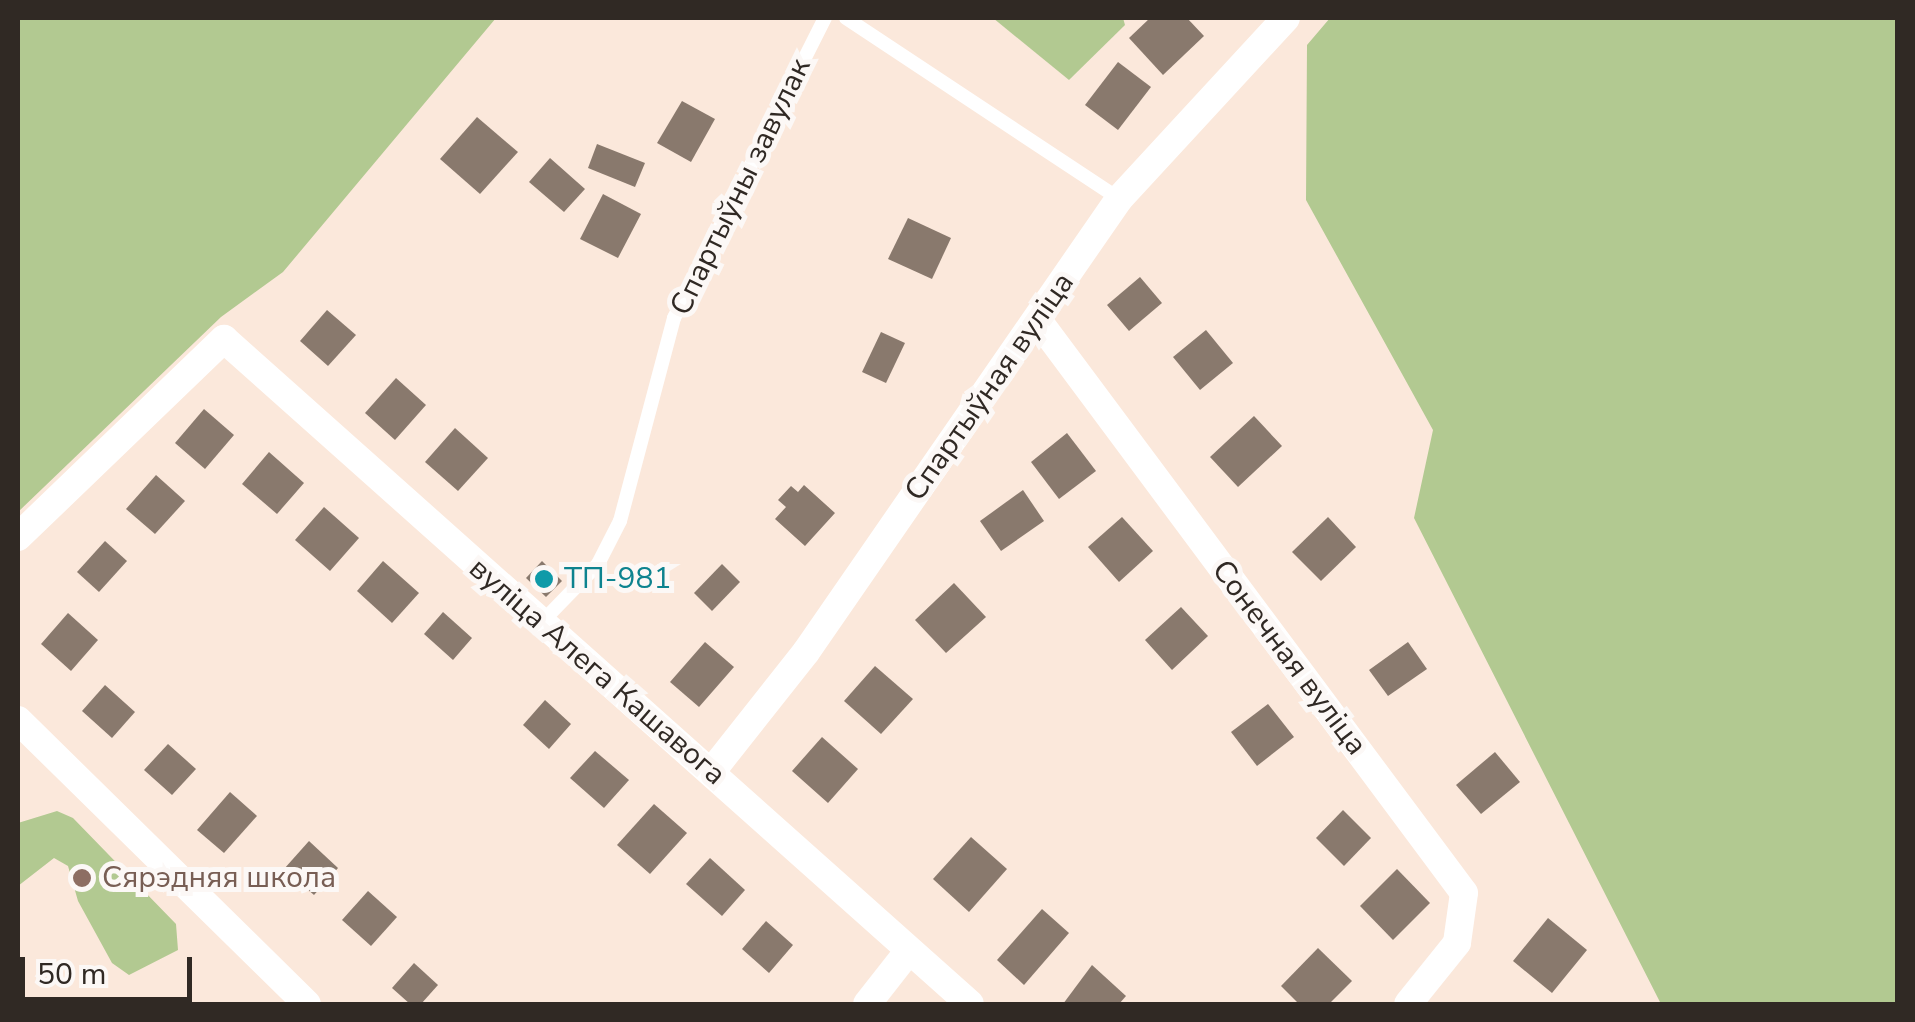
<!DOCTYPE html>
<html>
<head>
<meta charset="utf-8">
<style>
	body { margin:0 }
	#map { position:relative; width:1915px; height:1022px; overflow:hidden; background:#fbe8db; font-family:"Nunito Sans",sans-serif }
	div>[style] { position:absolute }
	.green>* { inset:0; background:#b2c991 }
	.building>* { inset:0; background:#89796d }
	.lane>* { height:14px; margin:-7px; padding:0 7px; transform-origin:7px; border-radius:7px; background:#fff }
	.street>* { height:28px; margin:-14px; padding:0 14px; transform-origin:14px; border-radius:14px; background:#fff }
	.dots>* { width:28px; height:28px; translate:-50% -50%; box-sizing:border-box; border:5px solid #fcf8f6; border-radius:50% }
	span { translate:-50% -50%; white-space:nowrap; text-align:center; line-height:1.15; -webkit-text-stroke:10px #fcf8f6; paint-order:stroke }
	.street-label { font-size:30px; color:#302924 }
	.culture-label { font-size:30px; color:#0d838f }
	.left { translate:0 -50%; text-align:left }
	.education-label { font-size:30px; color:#785e54 }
	.frame { position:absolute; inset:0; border:20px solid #302924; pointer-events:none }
	.scale { position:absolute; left:20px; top:957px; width:172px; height:45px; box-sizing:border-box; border:5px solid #302924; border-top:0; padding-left:12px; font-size:30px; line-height:35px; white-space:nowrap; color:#302924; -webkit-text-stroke:8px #fcf8f6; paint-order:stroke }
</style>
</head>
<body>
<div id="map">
	<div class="green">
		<div style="clip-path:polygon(18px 18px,496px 18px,283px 272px,221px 317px,18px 512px)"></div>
		<div style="clip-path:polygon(993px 18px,1123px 18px,1125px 25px,1069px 80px)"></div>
		<div style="clip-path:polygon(1330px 18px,1897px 18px,1897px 1004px,1661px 1004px,1414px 518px,1433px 430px,1306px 200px,1307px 45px)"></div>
		<div style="clip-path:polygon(57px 811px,73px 818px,176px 924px,178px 950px,129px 975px,112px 963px,78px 901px,68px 866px,54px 858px,18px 886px,18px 823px)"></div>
	</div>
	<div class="building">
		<div style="clip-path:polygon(1150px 18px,1187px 18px,1204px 36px,1163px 75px,1129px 38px)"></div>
		<div style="clip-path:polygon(1118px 62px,1151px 87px,1118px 130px,1085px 105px)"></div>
		<div style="clip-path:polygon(682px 101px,715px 119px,691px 162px,657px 143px)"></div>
		<div style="clip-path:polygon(477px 117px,518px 152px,480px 194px,440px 159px)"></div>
		<div style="clip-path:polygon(597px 144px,645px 163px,635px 187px,588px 168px)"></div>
		<div style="clip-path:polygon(550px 158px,585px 189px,564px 212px,529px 182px)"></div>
		<div style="clip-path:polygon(603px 194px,641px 214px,618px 258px,580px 239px)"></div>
		<div style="clip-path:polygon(908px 218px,951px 238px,932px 279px,888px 259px)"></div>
		<div style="clip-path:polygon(1140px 277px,1162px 303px,1129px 331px,1107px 305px)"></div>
		<div style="clip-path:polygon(327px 310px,356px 335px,328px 366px,300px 341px)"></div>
		<div style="clip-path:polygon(1206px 330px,1233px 363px,1200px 390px,1173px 357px)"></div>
		<div style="clip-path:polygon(881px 332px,905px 343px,886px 383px,862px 372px)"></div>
		<div style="clip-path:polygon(396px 378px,426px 405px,395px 440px,365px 413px)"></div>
		<div style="clip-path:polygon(204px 409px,234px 435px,205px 469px,175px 443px)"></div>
		<div style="clip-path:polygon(1254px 416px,1282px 446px,1238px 487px,1210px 457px)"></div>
		<div style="clip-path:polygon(455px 428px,488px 458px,458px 491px,425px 462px)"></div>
		<div style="clip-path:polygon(1067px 433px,1096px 471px,1059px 499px,1031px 462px)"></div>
		<div style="clip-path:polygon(269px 452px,304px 483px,277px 514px,242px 484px)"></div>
		<div style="clip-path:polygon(156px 475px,185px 501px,155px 534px,126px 509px)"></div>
		<div style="clip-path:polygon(804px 485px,835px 513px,805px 546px,775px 519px,786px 507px,778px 500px,791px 486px,798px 492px)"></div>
		<div style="clip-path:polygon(1023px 490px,1044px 521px,1001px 551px,980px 521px)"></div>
		<div style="clip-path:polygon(324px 507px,359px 538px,330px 571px,295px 540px)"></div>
		<div style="clip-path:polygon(1122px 517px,1153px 551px,1119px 582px,1088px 547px)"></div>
		<div style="clip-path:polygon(1328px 517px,1356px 547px,1321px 581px,1292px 552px)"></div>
		<div style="clip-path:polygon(105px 541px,127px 561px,99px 592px,77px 572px)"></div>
		<div style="clip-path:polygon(383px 561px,419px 593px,392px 623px,357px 591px)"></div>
		<div style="clip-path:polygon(542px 561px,562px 581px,546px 597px,526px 578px)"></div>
		<div style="clip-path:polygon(722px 564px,740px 582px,712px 611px,694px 593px)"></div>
		<div style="clip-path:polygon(954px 583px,986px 617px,946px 653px,915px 620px)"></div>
		<div style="clip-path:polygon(1181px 607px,1208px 636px,1172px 670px,1145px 640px)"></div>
		<div style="clip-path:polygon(443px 612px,472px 638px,453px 660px,424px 634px)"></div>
		<div style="clip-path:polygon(68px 613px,98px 640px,71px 671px,41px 644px)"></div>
		<div style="clip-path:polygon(705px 642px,734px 667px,699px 707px,670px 682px)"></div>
		<div style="clip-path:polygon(1408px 642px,1427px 669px,1388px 696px,1369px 670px)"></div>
		<div style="clip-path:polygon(875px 666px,913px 699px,881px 734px,844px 701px)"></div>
		<div style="clip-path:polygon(105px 685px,135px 712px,112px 738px,82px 711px)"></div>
		<div style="clip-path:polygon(545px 700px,571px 724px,549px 749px,523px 725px)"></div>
		<div style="clip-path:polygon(1268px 704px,1294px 737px,1257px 766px,1231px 732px)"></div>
		<div style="clip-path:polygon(822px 737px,858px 769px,828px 803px,792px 771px)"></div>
		<div style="clip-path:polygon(168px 744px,196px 769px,172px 795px,144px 770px)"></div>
		<div style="clip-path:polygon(595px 751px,629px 780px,604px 808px,570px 778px)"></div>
		<div style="clip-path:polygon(1495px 752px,1520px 782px,1481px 814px,1456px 785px)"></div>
		<div style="clip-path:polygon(230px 792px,257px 816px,224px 853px,197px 830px)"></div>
		<div style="clip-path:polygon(654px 804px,687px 833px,650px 874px,617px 845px)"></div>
		<div style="clip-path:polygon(1343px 810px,1371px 838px,1344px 866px,1316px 838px)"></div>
		<div style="clip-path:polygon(971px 837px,1007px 869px,969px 912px,933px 879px)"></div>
		<div style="clip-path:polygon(309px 841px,338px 868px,314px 895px,284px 869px)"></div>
		<div style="clip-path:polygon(710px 858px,745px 890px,722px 916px,686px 884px)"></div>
		<div style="clip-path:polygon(1397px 869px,1430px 903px,1393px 940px,1360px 906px)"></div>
		<div style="clip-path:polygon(368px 891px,397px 917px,371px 946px,342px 920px)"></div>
		<div style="clip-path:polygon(1042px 909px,1069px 933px,1024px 985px,997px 960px)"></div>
		<div style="clip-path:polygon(1548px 918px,1587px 950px,1552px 993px,1513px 961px)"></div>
		<div style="clip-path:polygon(766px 921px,793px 945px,769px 973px,742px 949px)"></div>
		<div style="clip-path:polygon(1318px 948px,1352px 981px,1329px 1004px,1299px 1004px,1281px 986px)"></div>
		<div style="clip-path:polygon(414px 963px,438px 985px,421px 1004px,410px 1004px,392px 988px)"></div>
		<div style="clip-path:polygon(1092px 965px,1126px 996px,1119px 1004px,1063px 1004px)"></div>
	</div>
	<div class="lane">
		<div style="left:846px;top:18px;width:328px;rotate:33.5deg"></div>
		<div style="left:541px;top:623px;width:82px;rotate:-46deg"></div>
		<div style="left:598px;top:564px;width:48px;rotate:-62.9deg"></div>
		<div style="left:620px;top:521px;width:210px;rotate:-75.1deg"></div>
		<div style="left:674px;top:318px;width:336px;rotate:-63.3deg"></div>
	</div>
	<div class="street">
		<div style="left:1037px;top:319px;width:715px;rotate:53.35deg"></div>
		<div style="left:1464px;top:893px;width:50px;rotate:98deg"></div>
		<div style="left:1457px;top:943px;width:78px;rotate:128.8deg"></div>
		<div style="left:18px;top:537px;width:286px;rotate:-43.9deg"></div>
		<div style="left:224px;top:339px;width:999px;rotate:41.71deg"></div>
		<div style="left:18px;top:720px;width:405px;rotate:44.5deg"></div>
		<div style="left:712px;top:771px;width:152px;rotate:-51.7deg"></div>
		<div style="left:806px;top:652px;width:551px;rotate:-55.36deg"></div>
		<div style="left:1119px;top:199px;width:246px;rotate:-47.3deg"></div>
		<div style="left:867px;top:1004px;width:65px;rotate:-51.9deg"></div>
	</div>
	<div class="dots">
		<div style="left:544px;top:579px;background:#0f9aa8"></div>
		<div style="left:82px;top:878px;background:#8d6e63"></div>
	</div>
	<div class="street-label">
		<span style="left:741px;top:187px;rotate:-64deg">Спартыўны завулак</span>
		<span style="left:990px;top:387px;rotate:-55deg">Спартыўная вуліца</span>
		<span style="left:1289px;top:658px;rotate:53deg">Сонечная вуліца</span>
		<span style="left:597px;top:672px;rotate:41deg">вуліца Алега Кашавога</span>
	</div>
	<div class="culture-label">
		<span class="left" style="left:564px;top:579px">ТП-981</span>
	</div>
	<div class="education-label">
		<span class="left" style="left:102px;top:878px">Сярэдняя школа</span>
	</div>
	<div class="frame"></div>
	<div class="scale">50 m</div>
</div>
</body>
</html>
